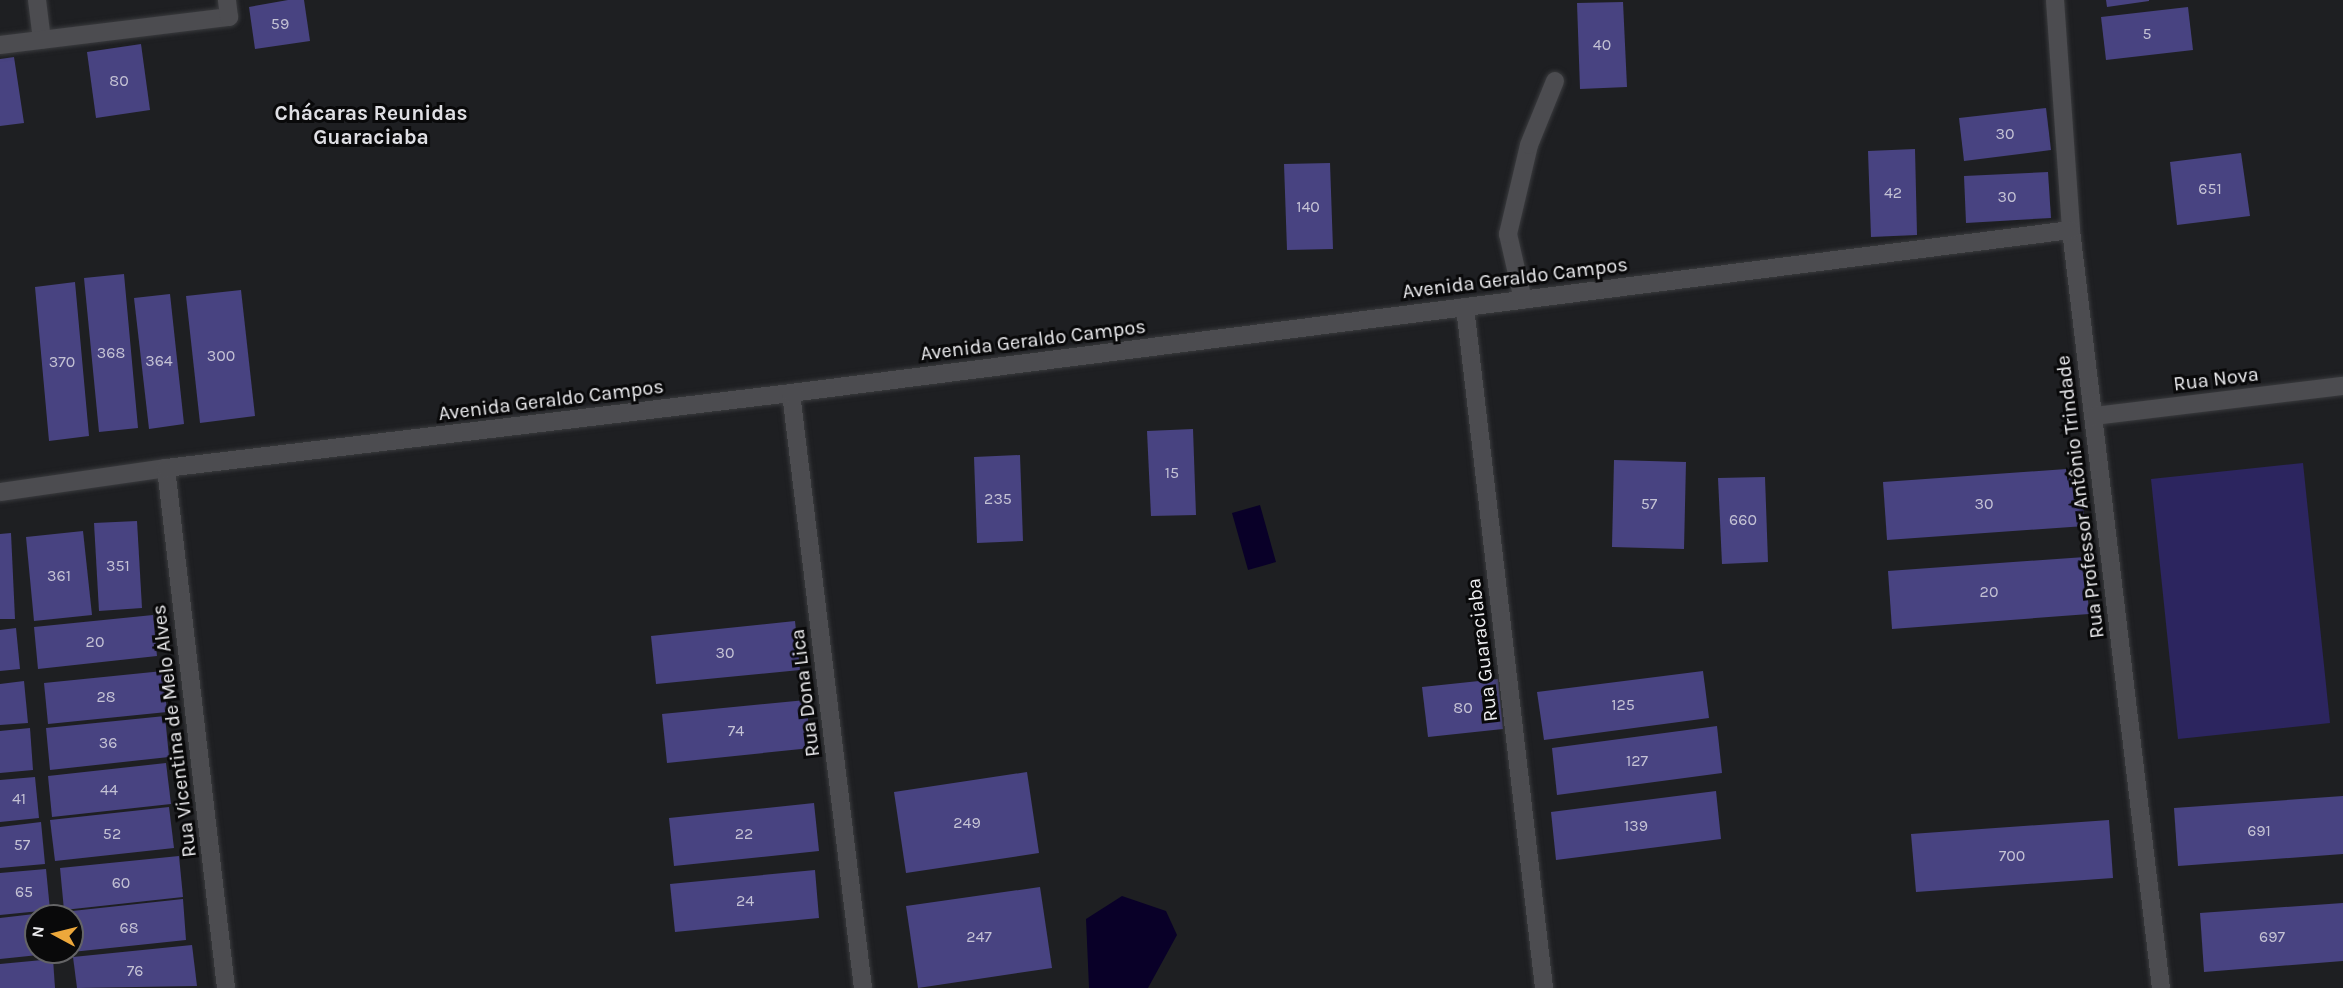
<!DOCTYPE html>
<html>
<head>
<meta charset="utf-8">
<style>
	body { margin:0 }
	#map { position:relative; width:2343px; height:988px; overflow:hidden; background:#1e1f22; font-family:Karla,sans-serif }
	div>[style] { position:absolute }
	.green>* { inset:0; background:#2c255f }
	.water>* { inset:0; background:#090028 }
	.building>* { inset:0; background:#484381 }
	.roads { filter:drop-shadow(0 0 2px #3a3b3e) drop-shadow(0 0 2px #3a3b3e) }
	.lane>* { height:18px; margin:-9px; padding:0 9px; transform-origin:9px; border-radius:9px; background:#4c4c50 }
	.street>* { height:18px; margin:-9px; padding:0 9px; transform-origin:9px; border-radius:9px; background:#4c4c50 }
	span { translate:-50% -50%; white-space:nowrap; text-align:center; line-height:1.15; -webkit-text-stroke:6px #09090a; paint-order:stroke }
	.number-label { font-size:16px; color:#c4c2d4 }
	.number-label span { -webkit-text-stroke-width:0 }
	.street-label { font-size:20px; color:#ededf0 }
	.neighbourhood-label { font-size:21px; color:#dfdfe4; font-weight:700 }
	.north { position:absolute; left:24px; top:904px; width:60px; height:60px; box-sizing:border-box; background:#09090a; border:2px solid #646466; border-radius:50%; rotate:277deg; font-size:16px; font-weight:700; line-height:24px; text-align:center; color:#ededf0 }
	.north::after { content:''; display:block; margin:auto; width:21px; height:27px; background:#eda83b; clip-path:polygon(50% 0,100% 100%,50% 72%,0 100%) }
</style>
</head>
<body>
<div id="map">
	<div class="green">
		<div style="clip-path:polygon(2303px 463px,2330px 723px,2178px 739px,2151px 479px)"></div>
	</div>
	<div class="water">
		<div style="clip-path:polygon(1260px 505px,1276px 562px,1248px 570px,1232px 513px)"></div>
		<div style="clip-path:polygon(1122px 896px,1166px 911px,1177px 935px,1148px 988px,1089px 988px,1086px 919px)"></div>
	</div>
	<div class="building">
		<div style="clip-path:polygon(288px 0,304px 0,310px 41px,255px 49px,249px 7px)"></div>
		<div style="clip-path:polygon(2106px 0,2149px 0,2149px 1px,2107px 7px)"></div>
		<div style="clip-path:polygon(1623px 2px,1627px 87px,1580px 89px,1577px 3px)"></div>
		<div style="clip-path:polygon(2188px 7px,2193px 50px,2106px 60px,2101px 17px)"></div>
		<div style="clip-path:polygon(141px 44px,150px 110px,96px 118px,87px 52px)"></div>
		<div style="clip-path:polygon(14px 57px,24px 123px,0 126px,0 59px)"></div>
		<div style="clip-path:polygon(2046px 108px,2051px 150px,1964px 161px,1959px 118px)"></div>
		<div style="clip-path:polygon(1915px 149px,1917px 235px,1871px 237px,1868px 151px)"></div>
		<div style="clip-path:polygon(2241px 153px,2250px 216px,2177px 225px,2170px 162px)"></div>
		<div style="clip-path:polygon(1330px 163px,1333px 249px,1287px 250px,1284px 164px)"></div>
		<div style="clip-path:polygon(2048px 172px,2051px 218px,1966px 223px,1964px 176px)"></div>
		<div style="clip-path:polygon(124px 274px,138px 428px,99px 432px,84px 278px)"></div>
		<div style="clip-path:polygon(75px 282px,89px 436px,49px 441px,35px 287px)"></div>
		<div style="clip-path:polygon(241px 290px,255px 416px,200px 423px,186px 296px)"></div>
		<div style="clip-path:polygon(170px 294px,184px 424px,149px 429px,134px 298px)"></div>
		<div style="clip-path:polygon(1193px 429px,1196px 515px,1151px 516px,1147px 431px)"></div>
		<div style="clip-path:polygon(1020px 455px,1023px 541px,977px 543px,974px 457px)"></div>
		<div style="clip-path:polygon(1614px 460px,1686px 462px,1684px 549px,1612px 547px)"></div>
		<div style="clip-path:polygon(2080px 468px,2085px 526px,1887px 540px,1883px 482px)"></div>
		<div style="clip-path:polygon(1765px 477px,1768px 562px,1722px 564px,1718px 478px)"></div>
		<div style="clip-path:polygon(137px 521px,142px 608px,99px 611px,94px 523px)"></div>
		<div style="clip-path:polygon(83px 531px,92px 615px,34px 621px,26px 537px)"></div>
		<div style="clip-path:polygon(11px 533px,15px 619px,0 619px,0 534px)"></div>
		<div style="clip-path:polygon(2085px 557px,2089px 614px,1892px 629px,1888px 571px)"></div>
		<div style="clip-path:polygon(153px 615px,157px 656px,38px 669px,34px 627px)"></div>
		<div style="clip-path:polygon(795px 621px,800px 670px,656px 684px,651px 636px)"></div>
		<div style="clip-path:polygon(16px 628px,20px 669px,0 671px,0 630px)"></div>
		<div style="clip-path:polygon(163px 671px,167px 712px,48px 724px,44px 683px)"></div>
		<div style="clip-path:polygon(1703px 671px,1709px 718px,1544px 740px,1537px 692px)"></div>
		<div style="clip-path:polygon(1498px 679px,1503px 729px,1428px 737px,1422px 687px)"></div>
		<div style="clip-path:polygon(24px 681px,28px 723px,0 725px,0 684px)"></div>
		<div style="clip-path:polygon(806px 700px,811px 748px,667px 763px,662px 714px)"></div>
		<div style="clip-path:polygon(165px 716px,169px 757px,50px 770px,46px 728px)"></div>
		<div style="clip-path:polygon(1717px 726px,1722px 773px,1557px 795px,1552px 748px)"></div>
		<div style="clip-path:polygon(30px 728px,33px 770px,0 773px,0 731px)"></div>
		<div style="clip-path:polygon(166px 763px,171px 804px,52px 817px,48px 776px)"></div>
		<div style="clip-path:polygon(1027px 772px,1039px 853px,906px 873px,894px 792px)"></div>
		<div style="clip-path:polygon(35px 777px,39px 818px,0 822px,0 780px)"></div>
		<div style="clip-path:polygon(1716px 791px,1721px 839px,1556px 860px,1551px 812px)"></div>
		<div style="clip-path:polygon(2343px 796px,2343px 854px,2178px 866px,2174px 808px)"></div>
		<div style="clip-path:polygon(814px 803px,819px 851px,674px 866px,669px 818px)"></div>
		<div style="clip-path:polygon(169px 807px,174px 848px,55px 861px,50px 820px)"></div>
		<div style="clip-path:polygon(2109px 820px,2113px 878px,1916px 892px,1911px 834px)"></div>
		<div style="clip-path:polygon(41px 822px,45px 864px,0 868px,0 827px)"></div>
		<div style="clip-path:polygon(179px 856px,183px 897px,64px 910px,60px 868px)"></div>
		<div style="clip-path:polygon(46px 869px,50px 910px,0 915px,0 873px)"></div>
		<div style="clip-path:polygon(815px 870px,819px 918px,675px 932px,670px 884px)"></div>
		<div style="clip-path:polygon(1040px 887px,1052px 968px,918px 988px,906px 906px)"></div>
		<div style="clip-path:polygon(183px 899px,186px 940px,72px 952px,72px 916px,64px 916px,63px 912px)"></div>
		<div style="clip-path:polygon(2343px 903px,2343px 961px,2204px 972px,2200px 913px)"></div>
		<div style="clip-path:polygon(43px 913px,44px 916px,36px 916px,36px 952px,48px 952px,48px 954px,0 959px,0 918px)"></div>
		<div style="clip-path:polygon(192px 945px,197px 986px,77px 988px,73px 957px)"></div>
		<div style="clip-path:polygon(53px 959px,55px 988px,0 988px,0 964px)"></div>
	</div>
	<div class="roads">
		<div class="lane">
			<div style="left:1523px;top:300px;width:68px;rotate:-102.8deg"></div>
			<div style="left:1508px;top:234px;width:91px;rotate:-76.7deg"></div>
			<div style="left:1529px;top:145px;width:69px;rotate:-67.9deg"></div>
		</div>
		<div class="street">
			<div style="left:37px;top:0;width:40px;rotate:82.9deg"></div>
			<div style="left:2055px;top:0;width:231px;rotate:86deg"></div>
			<div style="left:2071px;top:230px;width:763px;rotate:83.23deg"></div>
			<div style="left:0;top:45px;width:231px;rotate:-7deg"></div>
			<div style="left:229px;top:17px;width:17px;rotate:-97deg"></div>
			<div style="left:1465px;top:307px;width:686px;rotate:83.38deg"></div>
			<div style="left:791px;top:393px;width:599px;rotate:83.1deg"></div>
			<div style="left:2094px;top:416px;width:251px;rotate:-6.9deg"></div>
			<div style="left:166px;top:468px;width:523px;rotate:83.42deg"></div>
			<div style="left:0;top:492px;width:168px;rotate:-8.2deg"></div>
			<div style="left:166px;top:468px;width:629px;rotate:-6.84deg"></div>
			<div style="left:791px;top:393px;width:1290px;rotate:-7.26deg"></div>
		</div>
	</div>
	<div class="number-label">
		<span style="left:280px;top:24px">59</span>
		<span style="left:2147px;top:34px">5</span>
		<span style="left:1602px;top:45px">40</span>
		<span style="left:119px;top:81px">80</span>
		<span style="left:2005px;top:134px">30</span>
		<span style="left:2210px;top:189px">651</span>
		<span style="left:1893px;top:193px">42</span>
		<span style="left:2007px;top:197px">30</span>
		<span style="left:1308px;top:207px">140</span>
		<span style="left:111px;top:353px">368</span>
		<span style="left:221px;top:356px">300</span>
		<span style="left:159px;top:361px">364</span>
		<span style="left:62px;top:362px">370</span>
		<span style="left:1172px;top:473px">15</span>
		<span style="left:998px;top:499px">235</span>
		<span style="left:1649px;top:504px">57</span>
		<span style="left:1984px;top:504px">30</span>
		<span style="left:1743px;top:520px">660</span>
		<span style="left:118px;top:566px">351</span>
		<span style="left:59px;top:576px">361</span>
		<span style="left:1989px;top:592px">20</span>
		<span style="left:95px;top:642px">20</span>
		<span style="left:725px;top:653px">30</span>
		<span style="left:106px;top:697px">28</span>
		<span style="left:1623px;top:705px">125</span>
		<span style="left:1463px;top:708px">80</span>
		<span style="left:736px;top:731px">74</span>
		<span style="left:108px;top:743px">36</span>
		<span style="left:1637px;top:761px">127</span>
		<span style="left:109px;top:790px">44</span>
		<span style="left:19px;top:799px">41</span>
		<span style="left:967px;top:823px">249</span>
		<span style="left:1636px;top:826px">139</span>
		<span style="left:2259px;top:831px">691</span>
		<span style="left:112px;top:834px">52</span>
		<span style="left:744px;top:834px">22</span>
		<span style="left:22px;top:845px">57</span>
		<span style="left:2012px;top:856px">700</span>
		<span style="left:121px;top:883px">60</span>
		<span style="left:24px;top:892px">65</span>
		<span style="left:745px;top:901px">24</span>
		<span style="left:129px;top:928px">68</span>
		<span style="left:979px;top:937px">247</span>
		<span style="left:2272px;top:937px">697</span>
		<span style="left:135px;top:971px">76</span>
	</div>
	<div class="street-label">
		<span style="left:1515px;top:278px;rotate:-7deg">Avenida Geraldo Campos</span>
		<span style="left:1033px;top:340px;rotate:-7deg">Avenida Geraldo Campos</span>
		<span style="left:2216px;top:379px;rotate:-7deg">Rua Nova</span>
		<span style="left:551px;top:400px;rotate:-7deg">Avenida Geraldo Campos</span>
		<span style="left:2080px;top:497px;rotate:-97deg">Rua Professor Antônio Trindade</span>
		<span style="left:1482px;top:650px;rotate:-97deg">Rua Guaraciaba</span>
		<span style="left:805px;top:693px;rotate:-97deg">Rua Dona Lica</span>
		<span style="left:174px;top:731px;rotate:-97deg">Rua Vicentina de Melo Alves</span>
	</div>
	<div class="neighbourhood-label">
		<span style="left:371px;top:125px">Chácaras Reunidas<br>Guaraciaba</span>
	</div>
	<div class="north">N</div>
</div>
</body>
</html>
